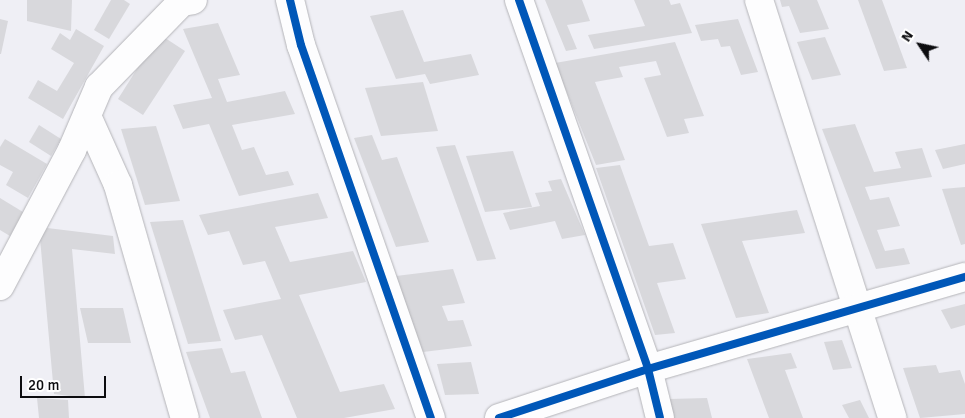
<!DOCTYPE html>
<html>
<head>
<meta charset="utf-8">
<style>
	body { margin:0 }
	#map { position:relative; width:965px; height:418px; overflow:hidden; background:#efeff5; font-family:Signika,sans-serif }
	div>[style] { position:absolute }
	.building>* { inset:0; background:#d8d8dc }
	.roads { filter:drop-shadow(0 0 1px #b4b4b8) drop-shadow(0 0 1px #b4b4b8) }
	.street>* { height:28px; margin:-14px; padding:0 14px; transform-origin:14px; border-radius:14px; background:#fdfdfe }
	.cycleway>* { height:8px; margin:-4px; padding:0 4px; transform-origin:4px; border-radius:4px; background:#0057b8 }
	span { translate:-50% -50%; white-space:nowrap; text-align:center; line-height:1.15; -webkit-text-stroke:4.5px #fff; paint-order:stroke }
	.north { position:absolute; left:895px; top:20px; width:50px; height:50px; -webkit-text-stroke:4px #fff; paint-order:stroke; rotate:304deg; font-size:14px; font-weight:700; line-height:20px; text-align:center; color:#0c0c0f }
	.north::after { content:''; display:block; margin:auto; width:18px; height:22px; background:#0c0c0f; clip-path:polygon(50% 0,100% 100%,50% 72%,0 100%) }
	.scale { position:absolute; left:20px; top:376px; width:86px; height:22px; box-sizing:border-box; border:2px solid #0c0c0f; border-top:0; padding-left:6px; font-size:15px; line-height:18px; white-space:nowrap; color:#0c0c0f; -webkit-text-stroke:4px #fff; paint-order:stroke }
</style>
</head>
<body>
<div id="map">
	<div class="building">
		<div style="clip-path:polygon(27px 0,72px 0,71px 31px,27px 21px)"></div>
		<div style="clip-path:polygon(111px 0,124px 0,130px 4px,109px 39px,94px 30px)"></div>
		<div style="clip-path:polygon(545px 0,582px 0,590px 21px,567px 25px,577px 49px,566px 51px)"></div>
		<div style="clip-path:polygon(634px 0,669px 0,671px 5px,680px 3px,692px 33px,594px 49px,588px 35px,645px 26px)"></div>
		<div style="clip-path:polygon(780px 0,817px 0,829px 29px,800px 33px,789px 6px,782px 7px)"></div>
		<div style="clip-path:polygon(858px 0,882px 0,907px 68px,884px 71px)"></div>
		<div style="clip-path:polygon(403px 10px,424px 62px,471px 54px,479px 75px,430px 84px,425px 74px,396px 79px,370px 16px)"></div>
		<div style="clip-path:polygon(0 19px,8px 21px,1px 54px,0 54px)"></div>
		<div style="clip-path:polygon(738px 19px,758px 72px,741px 75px,730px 46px,721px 47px,718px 39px,701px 41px,695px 25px)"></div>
		<div style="clip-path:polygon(218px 23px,240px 75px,218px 79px,227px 102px,285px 91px,295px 114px,232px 125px,242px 150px,254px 147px,266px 175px,288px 171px,294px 185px,239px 196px,209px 124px,183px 129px,173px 105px,212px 98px,183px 29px)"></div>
		<div style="clip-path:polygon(76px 29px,104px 46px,63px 119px,28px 98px,38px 80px,57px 91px,74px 63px,51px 49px,60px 33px,70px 40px)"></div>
		<div style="clip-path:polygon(159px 34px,185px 51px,143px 115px,118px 99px)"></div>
		<div style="clip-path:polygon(825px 37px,841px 75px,812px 80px,797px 42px)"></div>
		<div style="clip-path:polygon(675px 42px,704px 116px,684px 119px,689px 133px,667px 137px,644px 78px,661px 75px,656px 61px,619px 67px,623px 77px,595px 82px,625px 160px,596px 165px,555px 63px)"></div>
		<div style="clip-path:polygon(423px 82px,438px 131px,381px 136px,365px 88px)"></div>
		<div style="clip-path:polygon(855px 124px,874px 172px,901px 168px,895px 152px,922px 148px,932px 177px,865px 187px,870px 200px,889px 197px,900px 226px,877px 230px,885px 251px,904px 248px,910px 264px,876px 269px,822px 129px)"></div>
		<div style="clip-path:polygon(39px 125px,61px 139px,51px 156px,29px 142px)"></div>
		<div style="clip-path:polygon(156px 126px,180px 201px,145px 205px,121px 129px)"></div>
		<div style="clip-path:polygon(372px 135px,382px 160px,397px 157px,429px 242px,396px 247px,354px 138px)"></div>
		<div style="clip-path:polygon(5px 139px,47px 164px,28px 198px,6px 185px,13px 172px,0 165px,0 147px)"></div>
		<div style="clip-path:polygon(965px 144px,965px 164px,943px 169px,935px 150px)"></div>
		<div style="clip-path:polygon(455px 145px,496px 259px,477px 261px,436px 147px)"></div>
		<div style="clip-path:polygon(513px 151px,532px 207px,485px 212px,466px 156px)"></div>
		<div style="clip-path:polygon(620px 165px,649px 246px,673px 243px,686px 279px,657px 283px,675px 333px,655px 335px,596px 168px)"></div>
		<div style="clip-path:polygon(561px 179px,585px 235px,562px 239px,555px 221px,510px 230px,503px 213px,540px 206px,535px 193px,552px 191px,548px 181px)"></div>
		<div style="clip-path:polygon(965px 187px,965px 244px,961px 245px,942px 189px)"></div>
		<div style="clip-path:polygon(318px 193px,328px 218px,275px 227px,290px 262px,353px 251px,366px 282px,299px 295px,340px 392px,384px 384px,395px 409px,344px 418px,297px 418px,262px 335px,235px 340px,223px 310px,281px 299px,265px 261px,243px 265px,229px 231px,208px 235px,199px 215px)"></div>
		<div style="clip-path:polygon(0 198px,23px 212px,10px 236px,0 230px)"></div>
		<div style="clip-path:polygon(797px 210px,805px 233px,742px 241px,769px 313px,736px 318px,701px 224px)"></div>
		<div style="clip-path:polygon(183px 220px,221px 341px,188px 344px,150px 222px)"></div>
		<div style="clip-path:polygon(39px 227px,113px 236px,115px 254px,72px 249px,85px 398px,54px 394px)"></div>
		<div style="clip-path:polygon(453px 269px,465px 303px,442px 306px,448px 321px,463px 320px,472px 346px,423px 352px,396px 276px)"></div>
		<div style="clip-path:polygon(965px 304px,965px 325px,951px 329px,941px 310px)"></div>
		<div style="clip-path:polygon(80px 308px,123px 308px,131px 343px,88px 343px)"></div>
		<div style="clip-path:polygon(842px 340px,852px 368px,833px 370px,824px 342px)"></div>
		<div style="clip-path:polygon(222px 348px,231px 373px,245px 371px,262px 418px,210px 418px,186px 352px)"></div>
		<div style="clip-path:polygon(791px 353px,797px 368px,785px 370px,803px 418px,769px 418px,747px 359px)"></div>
		<div style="clip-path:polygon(471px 362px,479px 394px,445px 395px,437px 364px)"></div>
		<div style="clip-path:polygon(936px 365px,939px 373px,960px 370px,965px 384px,965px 414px,920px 418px,903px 368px)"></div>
		<div style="clip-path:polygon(37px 398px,68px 400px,69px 418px,39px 418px)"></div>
		<div style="clip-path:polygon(707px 398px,712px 418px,674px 418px,669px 399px)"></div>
		<div style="clip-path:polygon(860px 400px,869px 418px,849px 418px,842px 405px)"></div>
	</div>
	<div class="roads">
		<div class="street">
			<div style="left:290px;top:0;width:46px;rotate:76.3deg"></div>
			<div style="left:301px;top:45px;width:395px;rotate:70.8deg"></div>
			<div style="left:519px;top:0;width:391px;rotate:70.7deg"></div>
			<div style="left:648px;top:369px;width:50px;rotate:76.2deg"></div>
			<div style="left:759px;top:0;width:439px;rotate:72.3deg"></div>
			<div style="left:87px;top:116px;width:76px;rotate:65.8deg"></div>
			<div style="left:118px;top:185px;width:242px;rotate:74deg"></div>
			<div style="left:0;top:286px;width:154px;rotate:-62.1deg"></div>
			<div style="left:72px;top:150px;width:69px;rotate:-66.8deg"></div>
			<div style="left:99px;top:87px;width:119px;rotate:-45.7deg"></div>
			<div style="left:182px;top:2px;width:11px;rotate:-10deg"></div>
			<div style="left:499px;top:418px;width:157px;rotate:-18.2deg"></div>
			<div style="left:648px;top:369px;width:330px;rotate:-16.2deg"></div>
		</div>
	</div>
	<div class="cycleway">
		<div style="left:290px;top:0;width:46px;rotate:76.3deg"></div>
		<div style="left:301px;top:45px;width:395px;rotate:70.8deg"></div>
		<div style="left:519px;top:0;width:391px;rotate:70.7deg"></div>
		<div style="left:648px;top:369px;width:50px;rotate:76.2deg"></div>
		<div style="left:499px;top:418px;width:157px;rotate:-18.2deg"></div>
		<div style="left:648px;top:369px;width:330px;rotate:-16.2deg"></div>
	</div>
	<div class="north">N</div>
	<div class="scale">20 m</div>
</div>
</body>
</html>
